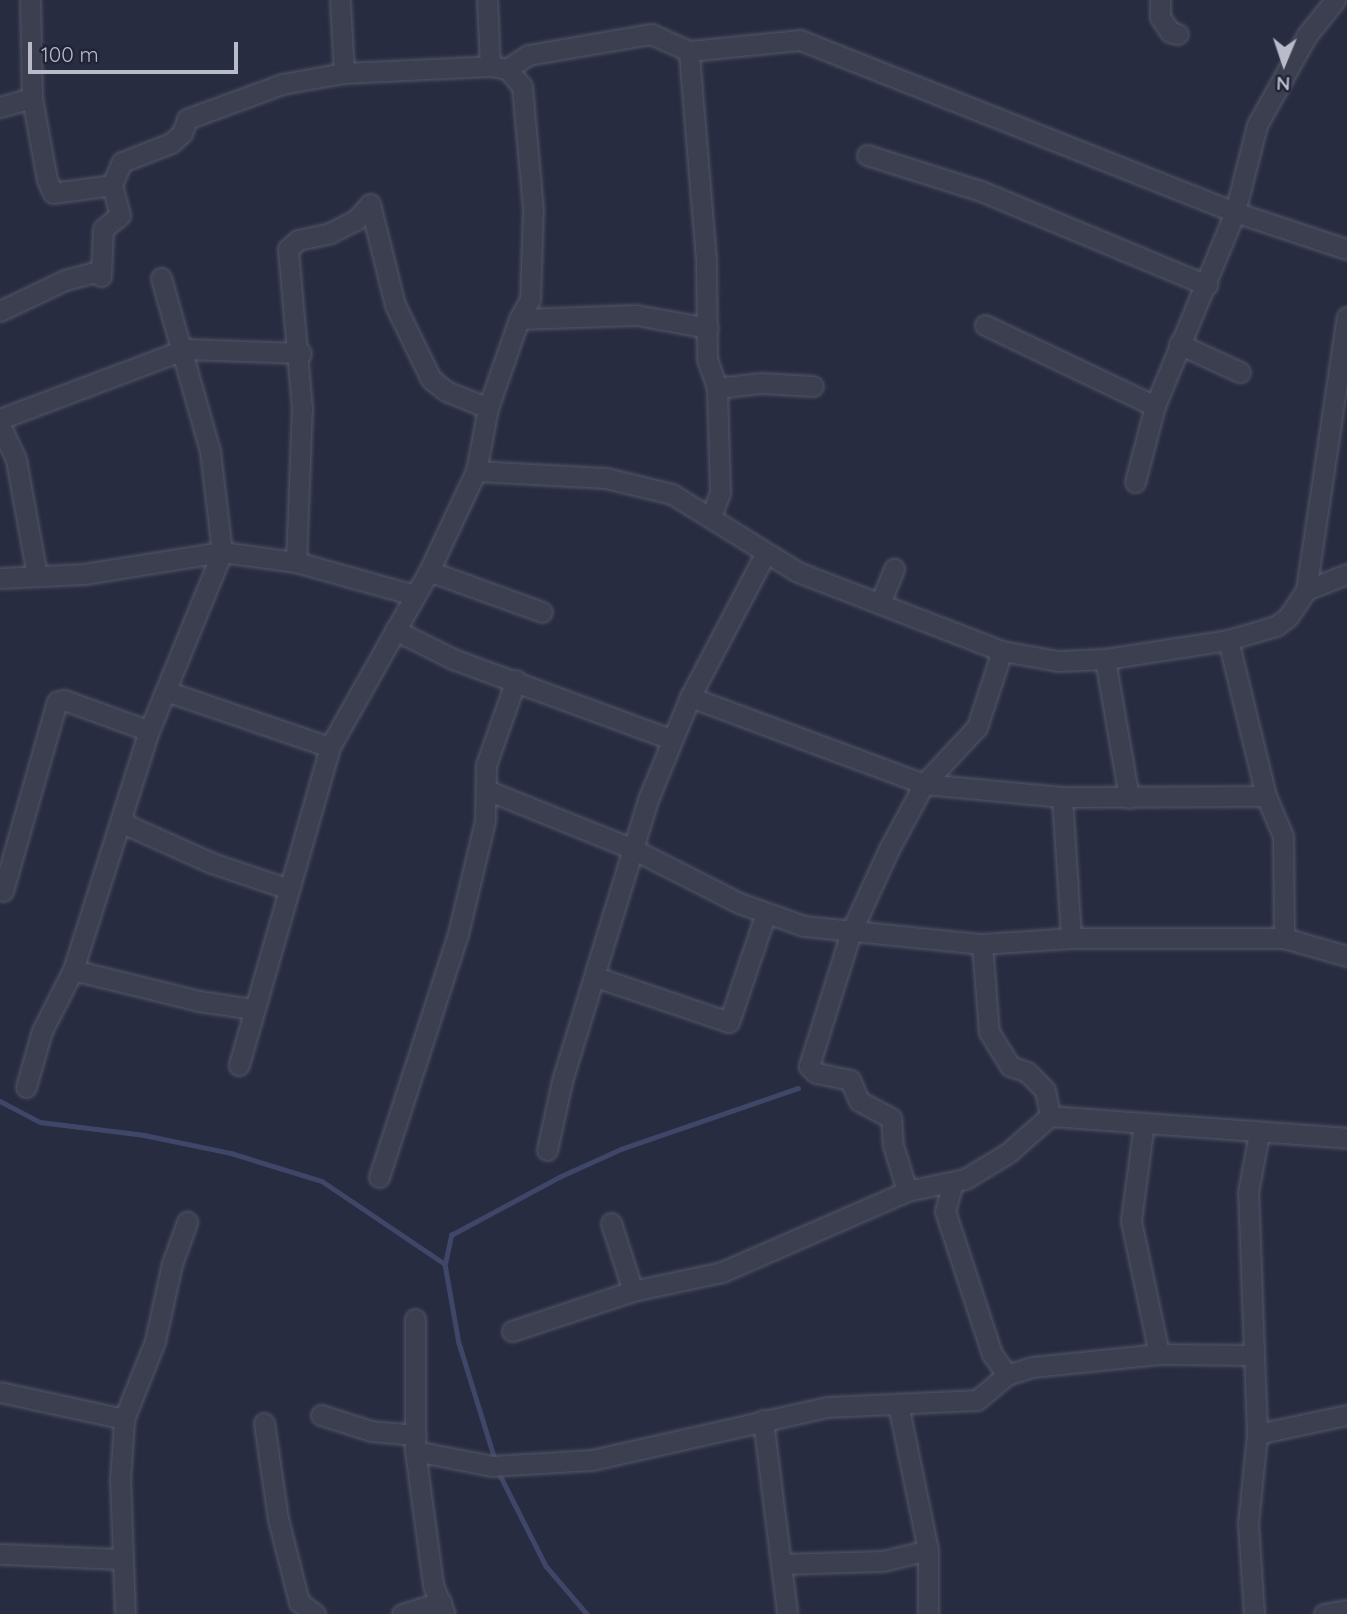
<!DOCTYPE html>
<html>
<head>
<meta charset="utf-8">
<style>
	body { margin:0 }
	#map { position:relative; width:1347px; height:1614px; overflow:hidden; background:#282c40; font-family:Quicksand,sans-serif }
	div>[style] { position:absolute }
	.stream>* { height:4.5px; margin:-2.25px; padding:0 2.25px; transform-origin:2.25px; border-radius:2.25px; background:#3f4668 }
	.roads { filter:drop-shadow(0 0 2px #545768) drop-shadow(0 0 2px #545768) }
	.minor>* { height:19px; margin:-9.5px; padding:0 9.5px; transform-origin:9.5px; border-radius:9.5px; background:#3c3f50 }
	span { translate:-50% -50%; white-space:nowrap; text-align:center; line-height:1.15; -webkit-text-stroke:5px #202436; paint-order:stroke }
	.north { position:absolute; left:1249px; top:28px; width:70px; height:70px; -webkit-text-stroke:5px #202436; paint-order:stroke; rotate:182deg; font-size:19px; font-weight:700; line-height:28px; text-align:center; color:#b9bbca }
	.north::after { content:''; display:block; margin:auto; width:24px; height:32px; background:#b9bbca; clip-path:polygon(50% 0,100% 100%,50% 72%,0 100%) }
	.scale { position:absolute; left:28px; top:42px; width:210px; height:32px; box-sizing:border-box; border:4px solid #b9bbca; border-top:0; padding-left:9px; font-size:21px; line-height:24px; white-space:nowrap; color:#b9bbca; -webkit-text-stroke:5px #202436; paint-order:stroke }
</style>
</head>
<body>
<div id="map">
	<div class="stream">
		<div style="left:0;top:1101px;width:45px;rotate:27.7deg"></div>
		<div style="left:40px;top:1122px;width:105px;rotate:7.1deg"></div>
		<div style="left:144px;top:1135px;width:89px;rotate:11.7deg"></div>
		<div style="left:231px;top:1153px;width:95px;rotate:17.1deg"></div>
		<div style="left:322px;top:1181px;width:148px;rotate:34deg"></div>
		<div style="left:445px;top:1264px;width:80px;rotate:80deg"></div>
		<div style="left:459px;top:1343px;width:121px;rotate:72.8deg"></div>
		<div style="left:445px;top:1264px;width:30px;rotate:-78deg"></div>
		<div style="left:451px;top:1235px;width:123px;rotate:-28.2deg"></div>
		<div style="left:559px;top:1177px;width:68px;rotate:-24.3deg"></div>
		<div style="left:621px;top:1149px;width:187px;rotate:-19deg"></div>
		<div style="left:498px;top:1471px;width:106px;rotate:63.2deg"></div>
		<div style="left:546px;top:1566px;width:63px;rotate:49.5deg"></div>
	</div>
	<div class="roads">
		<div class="minor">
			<div style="left:30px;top:0;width:98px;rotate:88.8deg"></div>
			<div style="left:32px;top:98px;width:83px;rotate:79.6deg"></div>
			<div style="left:47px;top:180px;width:14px;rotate:65deg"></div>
			<div style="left:53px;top:193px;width:60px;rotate:-7.7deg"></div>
			<div style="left:340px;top:0;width:73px;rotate:86.9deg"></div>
			<div style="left:487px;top:0;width:66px;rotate:87.4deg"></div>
			<div style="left:1160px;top:0;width:17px;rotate:90deg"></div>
			<div style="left:1160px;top:17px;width:18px;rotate:56deg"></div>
			<div style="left:1170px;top:32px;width:8px;rotate:14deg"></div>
			<div style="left:507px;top:69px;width:25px;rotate:-34deg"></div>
			<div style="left:528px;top:55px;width:125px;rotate:-9.7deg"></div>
			<div style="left:651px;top:34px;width:42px;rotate:24.1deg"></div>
			<div style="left:0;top:107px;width:33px;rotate:-16deg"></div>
			<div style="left:867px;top:155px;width:120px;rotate:17.5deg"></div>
			<div style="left:981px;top:191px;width:245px;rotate:22.6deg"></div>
			<div style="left:370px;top:204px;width:104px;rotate:76.1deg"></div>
			<div style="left:395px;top:305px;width:82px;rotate:64.1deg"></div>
			<div style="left:431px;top:379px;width:19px;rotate:39deg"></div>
			<div style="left:446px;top:391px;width:45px;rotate:22deg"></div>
			<div style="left:0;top:311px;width:72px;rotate:-25.5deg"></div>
			<div style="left:65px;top:280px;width:31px;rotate:-15deg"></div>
			<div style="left:95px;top:272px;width:7px;rotate:34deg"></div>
			<div style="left:101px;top:276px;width:47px;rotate:-87.6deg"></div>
			<div style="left:103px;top:229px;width:22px;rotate:-39deg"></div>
			<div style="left:120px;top:215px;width:31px;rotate:-105deg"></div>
			<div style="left:112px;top:185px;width:25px;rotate:-67deg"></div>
			<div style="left:122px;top:162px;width:53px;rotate:-21.2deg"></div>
			<div style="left:171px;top:143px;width:15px;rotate:-42deg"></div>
			<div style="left:182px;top:133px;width:15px;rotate:-70deg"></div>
			<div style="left:187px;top:119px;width:101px;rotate:-20.2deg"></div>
			<div style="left:282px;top:84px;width:63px;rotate:-10.1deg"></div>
			<div style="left:344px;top:73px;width:146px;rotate:-2.7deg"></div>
			<div style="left:490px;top:66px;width:17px;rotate:10deg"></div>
			<div style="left:507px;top:69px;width:23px;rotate:49deg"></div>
			<div style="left:522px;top:86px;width:123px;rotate:84.9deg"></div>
			<div style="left:533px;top:209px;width:90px;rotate:91.9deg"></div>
			<div style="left:530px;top:299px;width:23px;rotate:119deg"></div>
			<div style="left:519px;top:319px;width:94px;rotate:109.2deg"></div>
			<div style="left:488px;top:408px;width:64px;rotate:100.8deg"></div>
			<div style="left:476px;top:471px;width:110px;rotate:115.2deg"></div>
			<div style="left:429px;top:571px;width:202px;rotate:119.4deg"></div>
			<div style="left:330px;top:747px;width:331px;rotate:106deg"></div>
			<div style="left:519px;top:319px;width:117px;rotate:-2deg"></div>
			<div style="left:636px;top:315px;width:73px;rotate:10.2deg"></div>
			<div style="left:985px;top:325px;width:188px;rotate:25.5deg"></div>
			<div style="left:1179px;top:344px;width:67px;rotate:24.7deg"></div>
			<div style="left:717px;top:388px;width:44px;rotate:-6.5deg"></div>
			<div style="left:761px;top:383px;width:52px;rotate:3.3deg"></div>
			<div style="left:0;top:419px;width:198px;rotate:-20.7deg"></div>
			<div style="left:185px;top:349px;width:116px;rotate:2deg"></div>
			<div style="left:0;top:425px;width:38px;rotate:65deg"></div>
			<div style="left:16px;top:460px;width:117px;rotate:79.7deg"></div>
			<div style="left:476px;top:471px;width:130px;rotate:3.1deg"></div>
			<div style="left:606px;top:478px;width:68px;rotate:13.6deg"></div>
			<div style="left:672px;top:494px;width:148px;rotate:31.8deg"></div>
			<div style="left:798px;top:572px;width:219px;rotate:21.2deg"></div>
			<div style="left:1002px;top:651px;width:57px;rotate:10.1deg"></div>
			<div style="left:1058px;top:661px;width:47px;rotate:-2.4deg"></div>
			<div style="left:1105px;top:659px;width:124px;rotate:-8.8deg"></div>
			<div style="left:1228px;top:640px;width:50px;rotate:-16.3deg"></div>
			<div style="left:1276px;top:626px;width:15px;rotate:-37deg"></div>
			<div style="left:1288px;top:617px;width:32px;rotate:-56deg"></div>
			<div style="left:1306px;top:590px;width:276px;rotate:-81.5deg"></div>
			<div style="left:1135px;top:482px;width:79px;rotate:-75.3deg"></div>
			<div style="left:1155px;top:406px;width:210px;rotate:-67.6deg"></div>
			<div style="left:1235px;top:212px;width:90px;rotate:-75.8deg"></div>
			<div style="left:1257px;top:125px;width:103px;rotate:-60.9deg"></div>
			<div style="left:1307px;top:35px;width:45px;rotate:-51.3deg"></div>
			<div style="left:711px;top:516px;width:26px;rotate:-69deg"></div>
			<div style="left:720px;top:492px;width:104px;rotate:-91.7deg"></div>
			<div style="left:717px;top:388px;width:31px;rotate:-109deg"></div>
			<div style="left:707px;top:359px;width:99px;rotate:-90.6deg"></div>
			<div style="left:706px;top:260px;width:210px;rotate:-94.7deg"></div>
			<div style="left:689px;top:51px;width:112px;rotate:-5.7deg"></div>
			<div style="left:800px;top:40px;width:468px;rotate:21.6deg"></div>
			<div style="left:1235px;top:212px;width:117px;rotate:18.4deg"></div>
			<div style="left:296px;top:562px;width:153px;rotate:-87.8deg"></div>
			<div style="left:302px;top:409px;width:161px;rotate:-95deg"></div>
			<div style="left:288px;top:249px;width:13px;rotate:-42deg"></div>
			<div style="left:298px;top:240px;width:33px;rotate:-12deg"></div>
			<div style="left:330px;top:233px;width:29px;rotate:-27deg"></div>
			<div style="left:356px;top:220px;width:21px;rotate:-49deg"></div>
			<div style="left:429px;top:571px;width:120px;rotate:19.9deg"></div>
			<div style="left:0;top:578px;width:84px;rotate:-2.7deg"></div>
			<div style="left:84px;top:574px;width:140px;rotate:-9.1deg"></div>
			<div style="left:222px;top:552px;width:75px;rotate:7.7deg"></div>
			<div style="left:296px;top:562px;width:123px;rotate:15.6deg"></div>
			<div style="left:1306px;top:590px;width:44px;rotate:-21.3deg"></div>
			<div style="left:881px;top:601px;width:35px;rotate:-68deg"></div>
			<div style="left:395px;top:630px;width:65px;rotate:26.6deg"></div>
			<div style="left:453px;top:659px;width:232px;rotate:20.2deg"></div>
			<div style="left:1228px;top:640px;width:161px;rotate:76.3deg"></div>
			<div style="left:1266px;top:796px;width:43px;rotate:67deg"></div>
			<div style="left:1283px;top:836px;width:102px;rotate:89.4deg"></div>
			<div style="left:1105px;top:659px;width:141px;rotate:80.2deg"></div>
			<div style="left:166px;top:691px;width:173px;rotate:18.9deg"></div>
			<div style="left:690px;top:697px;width:250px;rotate:20.4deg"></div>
			<div style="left:924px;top:784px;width:139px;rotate:5.4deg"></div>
			<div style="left:1062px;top:797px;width:204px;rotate:-0.3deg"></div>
			<div style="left:487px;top:790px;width:157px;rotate:22deg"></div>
			<div style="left:633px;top:849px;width:119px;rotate:27deg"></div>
			<div style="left:739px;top:903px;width:69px;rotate:19.5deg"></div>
			<div style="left:804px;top:926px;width:179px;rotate:5.8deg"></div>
			<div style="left:982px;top:944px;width:89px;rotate:-3.9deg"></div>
			<div style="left:1071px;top:938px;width:213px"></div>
			<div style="left:1284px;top:938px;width:66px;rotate:15.9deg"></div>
			<div style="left:1062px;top:797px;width:141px;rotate:86.3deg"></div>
			<div style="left:123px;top:819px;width:7px;rotate:56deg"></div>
			<div style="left:127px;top:825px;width:93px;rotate:24.1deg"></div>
			<div style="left:212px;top:863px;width:78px;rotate:18.7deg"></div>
			<div style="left:3px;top:891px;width:197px;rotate:-74.1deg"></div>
			<div style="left:57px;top:702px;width:7px;rotate:-16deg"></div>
			<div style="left:64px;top:700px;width:90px;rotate:20deg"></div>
			<div style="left:982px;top:944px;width:88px;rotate:85.5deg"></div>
			<div style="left:989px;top:1032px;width:40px;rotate:58deg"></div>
			<div style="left:1010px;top:1066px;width:18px;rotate:19deg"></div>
			<div style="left:1027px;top:1072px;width:25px;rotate:45deg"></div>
			<div style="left:1045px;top:1090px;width:26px;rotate:79deg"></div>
			<div style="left:73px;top:970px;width:130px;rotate:13.8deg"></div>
			<div style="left:199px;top:1001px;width:55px;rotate:8.4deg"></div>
			<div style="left:596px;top:977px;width:140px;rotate:18.7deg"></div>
			<div style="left:729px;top:1022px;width:115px;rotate:-71.3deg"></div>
			<div style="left:26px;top:1087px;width:58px;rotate:-74.1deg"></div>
			<div style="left:42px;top:1031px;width:68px;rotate:-63.1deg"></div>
			<div style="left:73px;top:970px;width:251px;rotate:-72.4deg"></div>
			<div style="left:149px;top:731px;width:193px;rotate:-67.8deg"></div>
			<div style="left:222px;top:552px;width:102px;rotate:-96.8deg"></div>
			<div style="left:210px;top:451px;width:180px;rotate:-105.8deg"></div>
			<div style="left:1144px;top:1123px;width:99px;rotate:97.6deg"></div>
			<div style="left:1131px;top:1221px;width:136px;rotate:78.1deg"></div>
			<div style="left:547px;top:1150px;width:71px;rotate:-77.7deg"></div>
			<div style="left:562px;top:1081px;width:297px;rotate:-73deg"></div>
			<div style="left:649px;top:797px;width:108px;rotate:-67.7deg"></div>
			<div style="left:690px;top:697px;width:161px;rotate:-62.3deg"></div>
			<div style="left:379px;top:1177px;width:256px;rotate:-72deg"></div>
			<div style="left:458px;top:934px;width:116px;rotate:-76.6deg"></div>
			<div style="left:485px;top:821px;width:56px;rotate:-89deg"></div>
			<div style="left:486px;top:765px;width:90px;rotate:-70.6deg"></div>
			<div style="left:953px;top:1183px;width:29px;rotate:106deg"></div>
			<div style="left:945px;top:1211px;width:151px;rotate:71.8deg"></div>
			<div style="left:992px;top:1354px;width:26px;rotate:54deg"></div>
			<div style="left:907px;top:1191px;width:48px;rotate:-106.9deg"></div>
			<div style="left:893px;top:1145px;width:27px;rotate:-94deg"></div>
			<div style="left:891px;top:1118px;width:36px;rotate:-152deg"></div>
			<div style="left:859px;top:1101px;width:23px;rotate:-113deg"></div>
			<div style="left:850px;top:1080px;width:35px;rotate:-168deg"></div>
			<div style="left:816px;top:1073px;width:10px;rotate:-135deg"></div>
			<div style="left:809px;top:1066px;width:140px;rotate:-72.6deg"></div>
			<div style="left:851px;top:932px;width:91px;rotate:-65.4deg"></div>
			<div style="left:889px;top:849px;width:74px;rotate:-61.7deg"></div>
			<div style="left:924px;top:784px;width:78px;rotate:-47.1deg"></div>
			<div style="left:977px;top:727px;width:80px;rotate:-71.8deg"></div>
			<div style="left:611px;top:1223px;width:71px;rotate:72.1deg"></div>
			<div style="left:415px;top:1319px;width:132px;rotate:90deg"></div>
			<div style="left:415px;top:1451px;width:135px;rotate:82.3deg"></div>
			<div style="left:433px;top:1585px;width:31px;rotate:68deg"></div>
			<div style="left:512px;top:1331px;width:127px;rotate:-18.3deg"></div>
			<div style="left:633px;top:1291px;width:91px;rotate:-12.1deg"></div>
			<div style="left:722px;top:1272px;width:202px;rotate:-23.6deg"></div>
			<div style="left:907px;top:1191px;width:59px;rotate:-11.7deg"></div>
			<div style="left:965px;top:1179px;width:50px;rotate:-31.2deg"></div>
			<div style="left:1008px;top:1153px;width:56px;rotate:-41.4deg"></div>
			<div style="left:1050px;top:1116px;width:298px;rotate:4.2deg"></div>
			<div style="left:0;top:1392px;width:127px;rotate:12.3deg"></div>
			<div style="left:898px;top:1404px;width:149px;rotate:78.4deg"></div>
			<div style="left:928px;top:1550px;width:64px;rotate:90deg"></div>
			<div style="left:321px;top:1415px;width:52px;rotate:17.7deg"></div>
			<div style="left:371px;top:1431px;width:45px;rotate:5.1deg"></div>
			<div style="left:763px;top:1420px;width:195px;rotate:82.9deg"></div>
			<div style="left:264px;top:1423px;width:97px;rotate:81.7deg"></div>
			<div style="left:278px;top:1519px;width:86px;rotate:75.8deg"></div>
			<div style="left:299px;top:1602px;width:20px;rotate:37deg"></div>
			<div style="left:1257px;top:1434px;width:92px;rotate:-11.9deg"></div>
			<div style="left:415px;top:1451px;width:78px;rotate:11deg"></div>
			<div style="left:492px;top:1466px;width:100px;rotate:-3.4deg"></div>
			<div style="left:592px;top:1460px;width:242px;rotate:-12.7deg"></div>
			<div style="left:828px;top:1407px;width:149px;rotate:-2.7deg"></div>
			<div style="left:977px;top:1400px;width:39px;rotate:-40deg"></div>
			<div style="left:1007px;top:1375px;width:26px;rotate:-18deg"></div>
			<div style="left:1032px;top:1367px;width:128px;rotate:-5.8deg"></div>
			<div style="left:1159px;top:1354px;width:93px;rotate:0.6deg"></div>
			<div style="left:0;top:1554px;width:121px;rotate:2.4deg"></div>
			<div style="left:782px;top:1564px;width:101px;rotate:-1.7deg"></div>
			<div style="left:883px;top:1561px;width:46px;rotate:-13.7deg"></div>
			<div style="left:125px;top:1614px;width:134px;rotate:-92.1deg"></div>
			<div style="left:120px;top:1480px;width:61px;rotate:-86.2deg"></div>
			<div style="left:124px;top:1419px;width:84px;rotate:-68.3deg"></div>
			<div style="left:155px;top:1341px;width:79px;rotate:-77.6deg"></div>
			<div style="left:172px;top:1264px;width:45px;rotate:-70.3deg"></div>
			<div style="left:402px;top:1614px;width:41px;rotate:-17.1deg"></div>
			<div style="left:1254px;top:1614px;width:91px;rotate:-93.8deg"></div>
			<div style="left:1248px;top:1523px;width:89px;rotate:-84.2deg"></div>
			<div style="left:1257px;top:1434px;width:242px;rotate:-92.1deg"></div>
			<div style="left:1248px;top:1192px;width:59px;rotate:-79.3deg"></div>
			<div style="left:1324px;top:1614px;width:23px;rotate:-10deg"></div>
		</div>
	</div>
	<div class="north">N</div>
	<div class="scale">100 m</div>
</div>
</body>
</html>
